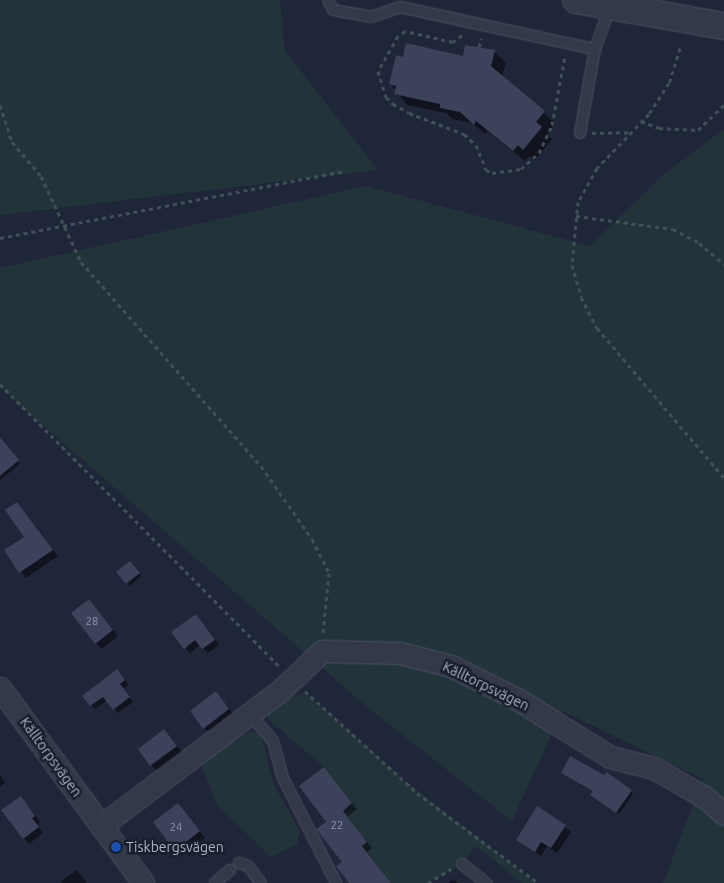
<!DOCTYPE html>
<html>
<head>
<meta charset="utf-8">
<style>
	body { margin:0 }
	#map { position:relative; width:724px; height:883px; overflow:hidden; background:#202639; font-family:Ubuntu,sans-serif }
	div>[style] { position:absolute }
	.green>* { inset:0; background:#22333a }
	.shadow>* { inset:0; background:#0007 }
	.building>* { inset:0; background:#3b4259 }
	.path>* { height:3px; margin-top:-1.5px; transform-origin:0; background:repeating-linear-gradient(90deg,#3f5057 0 4px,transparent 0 8px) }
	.roads { filter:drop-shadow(0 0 1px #4e5364) drop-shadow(0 0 1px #4e5364) }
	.service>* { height:10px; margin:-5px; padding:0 5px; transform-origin:5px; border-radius:5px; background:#333949 }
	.minor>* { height:21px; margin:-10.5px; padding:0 10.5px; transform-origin:10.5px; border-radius:10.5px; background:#333949 }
	.tertiary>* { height:26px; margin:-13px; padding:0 13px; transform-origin:13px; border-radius:13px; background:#333949 }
	.dots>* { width:14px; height:14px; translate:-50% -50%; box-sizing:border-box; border:2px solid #191e2d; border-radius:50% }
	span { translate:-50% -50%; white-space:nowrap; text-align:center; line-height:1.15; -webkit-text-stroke:5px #191e2d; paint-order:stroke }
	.number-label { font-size:11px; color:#9197ab }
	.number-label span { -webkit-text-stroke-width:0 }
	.street-label { font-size:14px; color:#aeb3c6 }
	.poi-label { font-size:14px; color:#aeb3c6 }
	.left { translate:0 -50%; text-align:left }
</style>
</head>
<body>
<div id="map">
	<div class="green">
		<div style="clip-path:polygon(0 0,280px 0,285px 51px,378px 170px,0 215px)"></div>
		<div style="clip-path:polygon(724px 129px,724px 883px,663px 883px,703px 779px,562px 711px,512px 821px,367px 707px,0 388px,0 268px,366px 186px,590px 246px,664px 174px)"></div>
		<div style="clip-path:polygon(305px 692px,404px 780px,536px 883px,522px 883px,476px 846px,462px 864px,428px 883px,391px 883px,362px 846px,367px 842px,343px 811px,352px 803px,324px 767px,269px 720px,267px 715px,279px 702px)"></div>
		<div style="clip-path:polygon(251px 731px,261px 735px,274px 785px,300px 831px,297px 844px,271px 857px,217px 805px,200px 761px,223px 745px)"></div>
	</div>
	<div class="shadow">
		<div style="clip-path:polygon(494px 52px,506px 63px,502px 77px,555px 123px,547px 134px,552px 139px,535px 160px,529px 156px,525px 161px,487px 131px,486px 135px,472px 123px,452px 119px,446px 113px,407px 105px,391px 84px,404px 58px,464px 57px)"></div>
		<div style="clip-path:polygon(6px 445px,20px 464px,0 480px,0 446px)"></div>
		<div style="clip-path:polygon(22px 509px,58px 556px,26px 578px,5px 551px,25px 537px)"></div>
		<div style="clip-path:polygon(132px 565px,141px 576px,130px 586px,118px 572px)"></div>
		<div style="clip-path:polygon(89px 600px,118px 636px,101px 649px,96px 643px)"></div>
		<div style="clip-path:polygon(200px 621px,219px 645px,208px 653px,200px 645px,190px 653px,185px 648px)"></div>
		<div style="clip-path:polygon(121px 675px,129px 685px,123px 689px,133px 702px,118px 713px,107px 700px,95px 709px,91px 705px)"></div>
		<div style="clip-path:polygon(216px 693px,234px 715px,210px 733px,204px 728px)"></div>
		<div style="clip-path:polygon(164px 730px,182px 752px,157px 771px,139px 750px)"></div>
		<div style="clip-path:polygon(324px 768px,357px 809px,347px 817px,372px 848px,367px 852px,391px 883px,351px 883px,328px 822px)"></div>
		<div style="clip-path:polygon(0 775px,5px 783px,0 787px)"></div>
		<div style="clip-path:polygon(631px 791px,633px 794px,619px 814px,594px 797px)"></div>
		<div style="clip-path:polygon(26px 803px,40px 822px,37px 824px,43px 833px,29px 844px,24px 838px)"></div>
		<div style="clip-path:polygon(538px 808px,571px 832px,557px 853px,547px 846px,541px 856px,517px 840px)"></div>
		<div style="clip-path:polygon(183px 810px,205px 838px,181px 855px,176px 850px)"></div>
		<div style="clip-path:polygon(77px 870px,87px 883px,62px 883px,61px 881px)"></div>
		<div style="clip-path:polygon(452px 879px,458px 883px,449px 883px)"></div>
	</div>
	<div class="building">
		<div style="clip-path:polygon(406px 43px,463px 56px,465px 45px,495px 50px,491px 66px,545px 111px,536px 122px,542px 127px,523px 150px,518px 145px,513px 151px,476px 121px,474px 125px,460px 112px,440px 108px,440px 104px,394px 94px,396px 86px,389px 84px,396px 55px,403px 57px)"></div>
		<div style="clip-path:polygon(0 437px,19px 460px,0 476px)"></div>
		<div style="clip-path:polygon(17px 502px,53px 550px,19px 573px,4px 550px,24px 537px,5px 510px)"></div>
		<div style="clip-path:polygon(130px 561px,140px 573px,126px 584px,116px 572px)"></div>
		<div style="clip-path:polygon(89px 599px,113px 630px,95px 644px,71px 613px)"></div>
		<div style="clip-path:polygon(196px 614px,215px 640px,202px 649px,195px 640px,184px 649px,171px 632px)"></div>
		<div style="clip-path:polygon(117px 669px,125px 680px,120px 684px,130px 697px,113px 710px,103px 697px,90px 706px,82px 696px)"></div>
		<div style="clip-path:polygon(216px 691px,229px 709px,203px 729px,190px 711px)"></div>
		<div style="clip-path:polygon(164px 729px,177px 746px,150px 766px,138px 749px)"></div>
		<div style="clip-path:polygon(570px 756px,604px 775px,606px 772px,632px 790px,616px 813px,590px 795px,593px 791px,561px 773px)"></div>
		<div style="clip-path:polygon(324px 767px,352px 803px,343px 811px,367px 842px,362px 846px,391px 883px,349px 883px,336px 866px,342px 862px,316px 829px,326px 822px,299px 786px)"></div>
		<div style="clip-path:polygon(21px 796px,35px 816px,32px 818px,39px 827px,23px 839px,1px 810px)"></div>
		<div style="clip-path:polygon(178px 803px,200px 831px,175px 851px,153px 822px)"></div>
		<div style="clip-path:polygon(537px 806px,566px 825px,551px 848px,541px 842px,535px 852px,516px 840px)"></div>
	</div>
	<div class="path">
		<div style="left:462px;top:35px;width:11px;rotate:142deg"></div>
		<div style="left:453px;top:42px;width:49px;rotate:-167.1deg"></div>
		<div style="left:405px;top:31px;width:9px;rotate:144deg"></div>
		<div style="left:398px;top:36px;width:40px;rotate:119.7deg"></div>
		<div style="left:378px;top:71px;width:27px;rotate:73deg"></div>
		<div style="left:386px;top:97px;width:10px;rotate:45deg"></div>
		<div style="left:393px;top:104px;width:18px;rotate:29deg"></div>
		<div style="left:409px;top:113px;width:59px;rotate:20.9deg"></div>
		<div style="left:464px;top:134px;width:16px;rotate:43deg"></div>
		<div style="left:476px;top:145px;width:27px;rotate:68deg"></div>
		<div style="left:486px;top:170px;width:7px;rotate:27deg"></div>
		<div style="left:492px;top:173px;width:29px;rotate:-8deg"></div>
		<div style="left:521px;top:169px;width:24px;rotate:-42deg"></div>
		<div style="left:539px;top:153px;width:31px;rotate:-65deg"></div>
		<div style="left:552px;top:125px;width:70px;rotate:-79.3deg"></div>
		<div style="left:479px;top:47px;width:9px;rotate:-72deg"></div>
		<div style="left:680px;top:48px;width:37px;rotate:107deg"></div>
		<div style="left:669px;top:83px;width:37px;rotate:123deg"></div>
		<div style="left:649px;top:114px;width:75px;rotate:133.9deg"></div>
		<div style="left:597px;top:168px;width:39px;rotate:119deg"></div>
		<div style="left:578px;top:202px;width:63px;rotate:95.4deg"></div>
		<div style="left:572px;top:265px;width:33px;rotate:74deg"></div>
		<div style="left:581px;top:297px;width:35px;rotate:63deg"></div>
		<div style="left:597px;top:328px;width:197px;rotate:49.7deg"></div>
		<div style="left:0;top:105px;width:39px;rotate:72deg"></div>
		<div style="left:12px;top:142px;width:45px;rotate:49.5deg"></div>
		<div style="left:41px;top:176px;width:95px;rotate:65.1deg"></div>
		<div style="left:81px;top:262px;width:272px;rotate:48.6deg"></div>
		<div style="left:261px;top:466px;width:89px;rotate:55.1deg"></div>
		<div style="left:312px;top:539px;width:38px;rotate:63deg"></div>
		<div style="left:329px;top:573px;width:60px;rotate:95.7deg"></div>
		<div style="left:641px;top:121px;width:19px;rotate:21deg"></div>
		<div style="left:659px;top:128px;width:39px;rotate:3deg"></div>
		<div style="left:698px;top:130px;width:36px;rotate:-44deg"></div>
		<div style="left:592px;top:133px;width:39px;rotate:-1deg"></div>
		<div style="left:576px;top:216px;width:98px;rotate:7.6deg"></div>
		<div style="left:673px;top:229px;width:30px;rotate:28deg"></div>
		<div style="left:699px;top:243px;width:33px;rotate:40deg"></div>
		<div style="left:0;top:238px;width:351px;rotate:-11deg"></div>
		<div style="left:0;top:384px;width:397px;rotate:45.3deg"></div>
		<div style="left:305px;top:691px;width:151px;rotate:42.3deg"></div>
		<div style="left:417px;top:793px;width:151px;rotate:36.6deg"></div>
		<div style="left:428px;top:883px;width:27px;rotate:-31deg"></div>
	</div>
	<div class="roads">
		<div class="service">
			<div style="left:328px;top:0;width:11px;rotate:63deg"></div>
			<div style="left:333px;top:10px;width:39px;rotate:10deg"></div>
			<div style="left:371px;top:17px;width:31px;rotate:-19deg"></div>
			<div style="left:400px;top:7px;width:199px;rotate:12.2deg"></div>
			<div style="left:595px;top:49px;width:45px;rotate:-70.3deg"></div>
			<div style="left:580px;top:133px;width:85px;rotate:-79.9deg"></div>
			<div style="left:250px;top:714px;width:35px;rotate:50deg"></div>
			<div style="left:273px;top:741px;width:38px;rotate:75deg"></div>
			<div style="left:283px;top:778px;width:118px;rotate:63.2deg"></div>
			<div style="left:239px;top:863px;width:9px;rotate:18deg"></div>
			<div style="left:248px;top:866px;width:21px;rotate:53deg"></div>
			<div style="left:462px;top:864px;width:31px;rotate:38deg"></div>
			<div style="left:215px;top:883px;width:20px;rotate:-41deg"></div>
		</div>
		<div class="minor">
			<div style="left:0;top:688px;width:242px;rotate:53.7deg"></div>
			<div style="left:101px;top:826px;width:227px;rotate:-37.1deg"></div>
			<div style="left:282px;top:689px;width:55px;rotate:-43.5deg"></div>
			<div style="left:322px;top:651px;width:78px;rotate:1.5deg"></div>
			<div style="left:400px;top:653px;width:53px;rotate:14.3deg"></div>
			<div style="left:451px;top:666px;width:74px;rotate:26.6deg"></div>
			<div style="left:517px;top:699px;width:110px;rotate:31.9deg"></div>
			<div style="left:610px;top:757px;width:45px;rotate:14deg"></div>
			<div style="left:654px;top:768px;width:60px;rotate:30deg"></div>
			<div style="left:706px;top:798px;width:24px;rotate:42deg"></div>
		</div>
		<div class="tertiary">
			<div style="left:576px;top:0;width:150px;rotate:10deg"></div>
		</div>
	</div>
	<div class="dots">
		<div style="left:116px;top:847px;background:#1a4fb4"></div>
	</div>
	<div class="number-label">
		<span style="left:92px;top:621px">28</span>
		<span style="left:337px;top:825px">22</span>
		<span style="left:176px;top:827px">24</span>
	</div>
	<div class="street-label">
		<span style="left:486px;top:686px;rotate:26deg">Källtorpsvägen</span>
		<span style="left:51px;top:757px;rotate:54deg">Källtorpsvägen</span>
	</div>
	<div class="poi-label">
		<span class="left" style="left:126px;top:847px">Tiskbergsvägen</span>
	</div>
</div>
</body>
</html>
